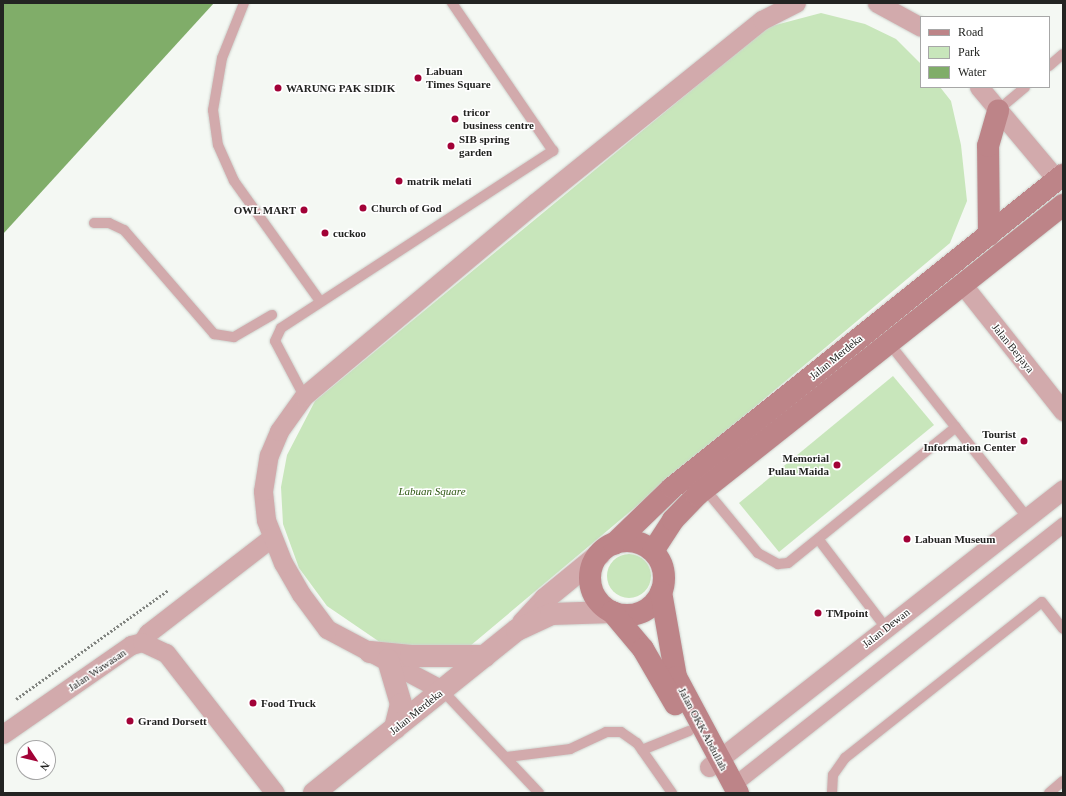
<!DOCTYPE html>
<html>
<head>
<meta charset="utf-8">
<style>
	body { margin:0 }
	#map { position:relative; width:1066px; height:796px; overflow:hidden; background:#f4f8f3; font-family:Georgia,serif }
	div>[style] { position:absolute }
	.green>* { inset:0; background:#c8e6bb }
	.round { border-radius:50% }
	.water>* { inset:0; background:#80ad69 }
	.path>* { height:2.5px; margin-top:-1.25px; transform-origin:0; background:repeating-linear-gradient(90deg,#818480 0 2px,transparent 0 4px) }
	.roads { filter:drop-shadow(0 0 1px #ced2cd) drop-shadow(0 0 1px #ced2cd) }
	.service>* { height:10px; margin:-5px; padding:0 5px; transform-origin:5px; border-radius:5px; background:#d2aaac }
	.pedestrian>* { height:15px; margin:-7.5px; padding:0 7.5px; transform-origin:7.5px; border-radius:7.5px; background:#d2aaac }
	.minor>* { height:19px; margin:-9.5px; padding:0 9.5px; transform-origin:9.5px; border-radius:9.5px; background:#d2aaac }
	.tertiary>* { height:22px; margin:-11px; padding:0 11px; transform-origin:11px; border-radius:11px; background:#d2aaac }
	.secondary>* { height:22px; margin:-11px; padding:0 11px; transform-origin:11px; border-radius:11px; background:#bd8488 }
	.secondary>.ring { margin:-11px; padding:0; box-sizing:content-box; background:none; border:22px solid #bd8488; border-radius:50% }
	.dots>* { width:11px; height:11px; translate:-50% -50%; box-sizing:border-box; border:2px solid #fff; border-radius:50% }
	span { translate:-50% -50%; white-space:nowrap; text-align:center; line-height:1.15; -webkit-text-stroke:3px #fff; paint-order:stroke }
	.poi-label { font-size:11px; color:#232422; font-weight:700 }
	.left { translate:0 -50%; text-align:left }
	.right { translate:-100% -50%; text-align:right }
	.street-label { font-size:11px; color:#232422 }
	.park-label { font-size:11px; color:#2c5610; font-style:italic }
	.frame { position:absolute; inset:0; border:4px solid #232422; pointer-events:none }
	.legend { position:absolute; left:920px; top:16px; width:130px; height:72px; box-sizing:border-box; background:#fff; border:1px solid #a7a7a7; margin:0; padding:5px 7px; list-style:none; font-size:12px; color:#232422 }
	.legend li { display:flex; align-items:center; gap:8px; height:20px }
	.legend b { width:20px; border:1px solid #a7a7a7 }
	.north { position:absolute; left:16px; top:740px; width:40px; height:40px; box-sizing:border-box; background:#fff; border:1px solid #a7a7a7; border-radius:50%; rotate:125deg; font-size:11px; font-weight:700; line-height:16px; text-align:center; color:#232422 }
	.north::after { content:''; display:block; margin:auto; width:14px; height:18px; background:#a20237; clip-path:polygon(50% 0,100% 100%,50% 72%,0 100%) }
</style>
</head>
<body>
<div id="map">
	<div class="green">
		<div style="clip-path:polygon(821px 13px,865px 24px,896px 39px,921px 64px,921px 87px,940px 87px,951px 101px,961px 145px,967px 201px,950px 243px,470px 646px,409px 662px,327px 606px,299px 568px,283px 524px,281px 487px,287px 455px,315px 401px,768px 27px)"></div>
		<div style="clip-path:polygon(893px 376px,934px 425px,779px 552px,739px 503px)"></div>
		<div class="round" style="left:607px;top:554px;width:44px;height:44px"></div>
	</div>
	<div class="water">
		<div style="clip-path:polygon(3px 3px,214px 3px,3px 234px)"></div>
	</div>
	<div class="path">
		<div style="left:16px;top:699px;width:187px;rotate:-35.6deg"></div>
	</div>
	<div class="roads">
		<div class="service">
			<div style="left:244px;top:3px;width:59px;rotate:111.8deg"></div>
			<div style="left:222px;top:58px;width:53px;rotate:99.8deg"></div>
			<div style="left:213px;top:110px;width:35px;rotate:82deg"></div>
			<div style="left:218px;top:145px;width:39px;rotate:66deg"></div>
			<div style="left:234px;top:181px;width:148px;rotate:54.4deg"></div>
			<div style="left:1049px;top:66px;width:18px;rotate:-41deg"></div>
			<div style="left:998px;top:110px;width:35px;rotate:-40deg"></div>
			<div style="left:94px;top:223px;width:15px"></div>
			<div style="left:109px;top:223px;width:17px;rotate:25deg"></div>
			<div style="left:124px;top:230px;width:138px;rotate:49.1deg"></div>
			<div style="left:214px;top:334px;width:20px;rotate:9deg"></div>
			<div style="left:234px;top:337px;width:44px;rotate:-30.1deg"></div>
			<div style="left:889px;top:343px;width:222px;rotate:51.6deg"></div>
			<div style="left:304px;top:396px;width:62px;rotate:-117.8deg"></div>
			<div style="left:275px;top:341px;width:14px;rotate:-65deg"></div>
			<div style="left:281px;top:328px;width:325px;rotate:-33.1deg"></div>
			<div style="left:553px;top:151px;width:179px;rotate:-124.3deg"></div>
			<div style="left:705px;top:489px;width:83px;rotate:50.4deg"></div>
			<div style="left:758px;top:553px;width:23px;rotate:29deg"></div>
			<div style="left:778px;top:564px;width:10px;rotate:-6deg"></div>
			<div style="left:788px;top:563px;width:216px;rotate:-39deg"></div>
			<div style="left:819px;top:540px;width:111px;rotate:52.7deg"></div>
			<div style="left:442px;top:690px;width:141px;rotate:46.7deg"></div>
			<div style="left:642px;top:750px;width:51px;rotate:-22deg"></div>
			<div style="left:507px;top:757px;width:64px;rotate:-7.2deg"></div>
			<div style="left:570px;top:749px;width:40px;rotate:-25deg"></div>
			<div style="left:606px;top:732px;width:15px"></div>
			<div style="left:621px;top:732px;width:19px;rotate:35deg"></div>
			<div style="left:637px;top:743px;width:61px;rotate:55deg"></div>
			<div style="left:832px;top:793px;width:18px;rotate:-87deg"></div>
			<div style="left:833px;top:775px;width:21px;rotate:-55deg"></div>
			<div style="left:845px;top:758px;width:251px;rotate:-38.4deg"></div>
			<div style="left:1042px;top:602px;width:34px;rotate:52deg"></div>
			<div style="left:1049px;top:793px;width:18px;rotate:-41deg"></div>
		</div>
		<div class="pedestrian">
			<div style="left:733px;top:785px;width:421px;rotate:-38.3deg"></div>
		</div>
		<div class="minor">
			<div style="left:877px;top:3px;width:50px;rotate:28.6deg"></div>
			<div style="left:979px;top:87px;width:121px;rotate:50deg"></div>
			<div style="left:963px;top:285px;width:161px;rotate:51.6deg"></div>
			<div style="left:142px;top:642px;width:11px;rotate:-56deg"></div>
			<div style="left:148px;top:633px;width:155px;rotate:-37.7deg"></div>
			<div style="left:442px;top:690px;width:130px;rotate:-152.1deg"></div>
			<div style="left:327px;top:629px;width:44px;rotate:-126.6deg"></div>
			<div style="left:301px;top:594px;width:36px;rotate:-120deg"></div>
			<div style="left:283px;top:563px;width:46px;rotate:-111.6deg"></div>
			<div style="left:266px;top:520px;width:29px;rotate:-96deg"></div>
			<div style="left:263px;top:491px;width:36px;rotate:-81deg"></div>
			<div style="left:269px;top:455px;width:26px;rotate:-67deg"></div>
			<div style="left:279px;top:431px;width:43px;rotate:-54.5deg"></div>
			<div style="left:304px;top:396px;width:301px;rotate:-39.9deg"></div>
			<div style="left:535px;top:203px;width:292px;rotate:-38.9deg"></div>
			<div style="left:762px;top:20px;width:38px;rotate:-27deg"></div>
			<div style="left:3px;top:734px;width:156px;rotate:-34.8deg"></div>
			<div style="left:131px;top:645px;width:11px;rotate:-15deg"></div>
			<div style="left:142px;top:642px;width:26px;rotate:25deg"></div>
			<div style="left:166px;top:653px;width:177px;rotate:52.1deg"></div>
			<div style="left:709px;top:767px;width:450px;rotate:-38.1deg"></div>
		</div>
		<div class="tertiary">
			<div style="left:523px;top:623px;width:33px;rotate:-47deg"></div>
			<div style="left:545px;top:599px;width:71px;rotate:-39.3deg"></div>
			<div style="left:370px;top:652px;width:41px;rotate:5.6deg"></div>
			<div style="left:411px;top:656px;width:74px"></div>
			<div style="left:388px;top:660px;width:46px;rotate:73.5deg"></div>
			<div style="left:401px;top:704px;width:25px;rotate:104deg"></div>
			<div style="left:314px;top:793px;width:260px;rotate:-38.8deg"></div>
			<div style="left:517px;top:630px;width:38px;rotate:-25deg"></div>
			<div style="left:551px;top:614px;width:61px;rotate:-1.9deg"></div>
		</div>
		<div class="secondary">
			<div style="left:989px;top:235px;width:89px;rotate:-90.6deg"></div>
			<div style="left:988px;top:146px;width:37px;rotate:-74deg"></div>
			<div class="ring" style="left:590px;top:541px;width:52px;height:52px"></div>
			<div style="left:614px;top:544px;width:81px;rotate:-44deg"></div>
			<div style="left:672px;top:488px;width:501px;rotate:-38.68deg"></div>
			<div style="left:653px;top:551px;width:37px;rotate:-57deg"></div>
			<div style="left:673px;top:520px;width:35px;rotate:-46deg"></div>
			<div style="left:697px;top:495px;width:467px;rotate:-38.4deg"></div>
			<div style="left:661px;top:592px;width:86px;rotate:80deg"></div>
			<div style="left:676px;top:677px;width:132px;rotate:61.9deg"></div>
			<div style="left:612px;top:612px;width:48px;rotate:50deg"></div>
			<div style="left:643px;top:649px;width:64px;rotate:59.8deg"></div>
		</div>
	</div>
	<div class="dots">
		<div style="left:418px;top:78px;background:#a20237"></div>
		<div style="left:278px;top:88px;background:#a20237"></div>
		<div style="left:455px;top:119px;background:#a20237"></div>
		<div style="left:451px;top:146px;background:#a20237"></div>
		<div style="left:399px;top:181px;background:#a20237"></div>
		<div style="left:363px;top:208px;background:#a20237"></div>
		<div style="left:304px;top:210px;background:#a20237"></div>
		<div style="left:325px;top:233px;background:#a20237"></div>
		<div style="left:1024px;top:441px;background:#a20237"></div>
		<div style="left:837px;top:465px;background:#a20237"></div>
		<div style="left:907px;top:539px;background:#a20237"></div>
		<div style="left:818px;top:613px;background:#a20237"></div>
		<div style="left:253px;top:703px;background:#a20237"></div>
		<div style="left:130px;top:721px;background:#a20237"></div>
	</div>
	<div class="poi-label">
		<span class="left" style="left:426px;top:78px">Labuan<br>Times Square</span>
		<span class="left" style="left:286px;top:88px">WARUNG PAK SIDIK</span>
		<span class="left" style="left:463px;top:119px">tricor<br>business centre</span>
		<span class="left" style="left:459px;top:146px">SIB spring<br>garden</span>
		<span class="left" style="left:407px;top:181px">matrik melati</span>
		<span class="left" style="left:371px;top:208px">Church of God</span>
		<span class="right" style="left:296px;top:210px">OWL MART</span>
		<span class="left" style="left:333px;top:233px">cuckoo</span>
		<span class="right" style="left:1016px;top:441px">Tourist<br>Information Center</span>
		<span class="right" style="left:829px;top:465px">Memorial<br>Pulau Maida</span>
		<span class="left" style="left:915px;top:539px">Labuan Museum</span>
		<span class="left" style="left:826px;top:613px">TMpoint</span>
		<span class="left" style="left:261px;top:703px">Food Truck</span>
		<span class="left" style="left:138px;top:721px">Grand Dorsett</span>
	</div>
	<div class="street-label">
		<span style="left:1013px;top:348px;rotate:51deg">Jalan Berjaya</span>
		<span style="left:836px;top:357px;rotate:-39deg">Jalan Merdeka</span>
		<span style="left:886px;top:628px;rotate:-38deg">Jalan Dewan</span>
		<span style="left:97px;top:670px;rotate:-34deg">Jalan Wawasan</span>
		<span style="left:416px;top:712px;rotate:-39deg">Jalan Merdeka</span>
		<span style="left:703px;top:729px;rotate:62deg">Jalan OKK Abdullah</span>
	</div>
	<div class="park-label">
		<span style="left:432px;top:491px">Labuan Square</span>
	</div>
	<div class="frame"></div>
	<ul class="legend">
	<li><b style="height:5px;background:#bd8488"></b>Road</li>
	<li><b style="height:11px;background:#c8e6bb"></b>Park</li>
	<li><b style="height:11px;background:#80ad69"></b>Water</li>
	</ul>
	<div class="north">N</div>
</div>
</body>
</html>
